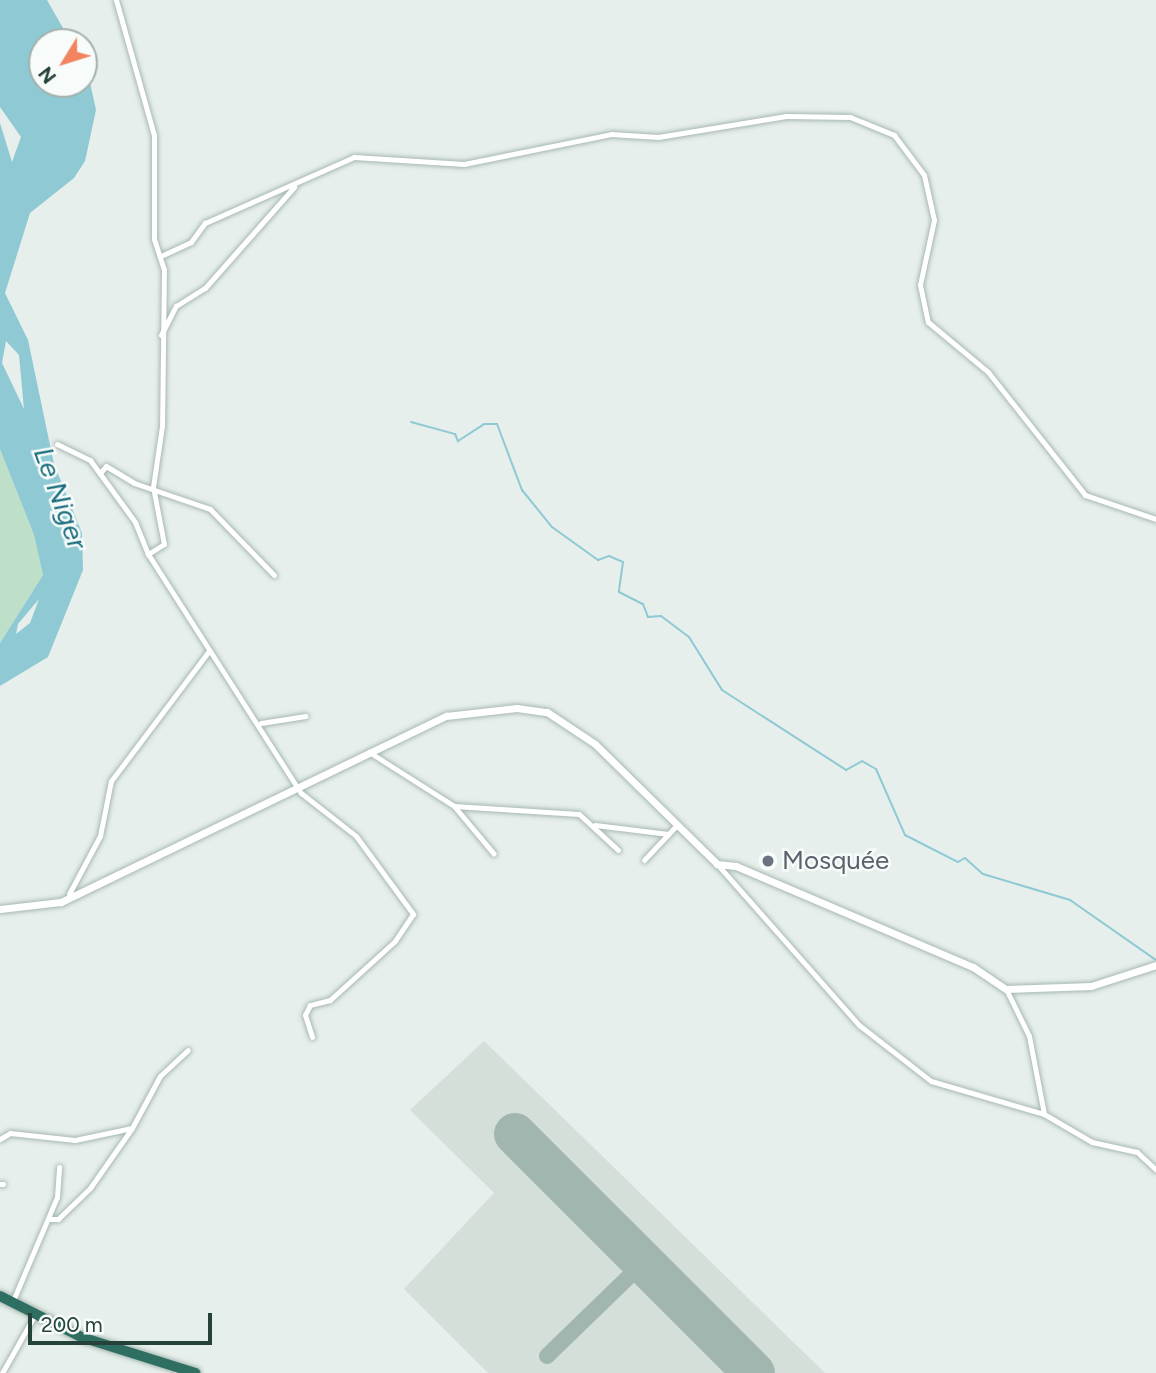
<!DOCTYPE html>
<html>
<head>
<meta charset="utf-8">
<style>
	body { margin:0 }
	#map { position:relative; width:1156px; height:1373px; overflow:hidden; background:#e6efeb; font-family:Figtree,sans-serif }
	div>[style] { position:absolute }
	.built>* { inset:0; background:#d4dfda }
	.green>* { inset:0; background:#bfe0c8 }
	.water>* { inset:0; background:#8ec9d4 }
	.stream>* { height:2px; margin:-1px; padding:0 1px; transform-origin:1px; border-radius:1px; background:#8ec9d4 }
	.taxiway>* { height:16px; margin:-8px; padding:0 8px; transform-origin:8px; border-radius:8px; background:#a2b6b0 }
	.runway>* { height:42px; margin:-21px; padding:0 21px; transform-origin:21px; border-radius:21px; background:#a2b6b0 }
	.roads { filter:drop-shadow(0 0 2px #a8b8b2) drop-shadow(0 0 2px #a8b8b2) }
	.street>* { height:5px; margin:-2.5px; padding:0 2.5px; transform-origin:2.5px; border-radius:2.5px; background:#fff }
	.secondary>* { height:7px; margin:-3.5px; padding:0 3.5px; transform-origin:3.5px; border-radius:3.5px; background:#fff }
	.highway>* { height:10px; margin:-5px; padding:0 5px; transform-origin:5px; border-radius:5px; background:#2f6f62 }
	.dots>* { width:19px; height:19px; translate:-50% -50%; box-sizing:border-box; border:4px solid #f7fbf9; border-radius:50% }
	span { translate:-50% -50%; white-space:nowrap; text-align:center; line-height:1.15; -webkit-text-stroke:5px #f7fbf9; paint-order:stroke }
	.worship-label { font-size:26px; color:#5b616d }
	.left { translate:0 -50%; text-align:left }
	.water-label { font-size:28px; color:#1c6f80; font-style:italic }
	.north { position:absolute; left:28px; top:28px; width:70px; height:70px; box-sizing:border-box; background:#f7fbf9; border:2px solid #a3b1ad; border-radius:50%; rotate:232deg; font-size:19px; font-weight:700; line-height:28px; text-align:center; color:#24423a }
	.north::after { content:''; display:block; margin:auto; width:24px; height:32px; background:#f4845f; clip-path:polygon(50% 0,100% 100%,50% 72%,0 100%) }
	.scale { position:absolute; left:28px; top:1313px; width:184px; height:32px; box-sizing:border-box; border:4px solid #24423a; border-top:0; padding-left:9px; font-size:21px; line-height:24px; white-space:nowrap; color:#24423a; -webkit-text-stroke:5px #f7fbf9; paint-order:stroke }
</style>
</head>
<body>
<div id="map">
	<div class="built">
		<div style="clip-path:polygon(484px 1041px,825px 1373px,488px 1373px,404px 1289px,494px 1193px,410px 1110px)"></div>
	</div>
	<div class="green">
		<div style="clip-path:polygon(0 449px,34px 535px,43px 575px,0 643px)"></div>
	</div>
	<div class="water">
		<div style="clip-path:polygon(evenodd,0 0,47px 0,71px 42px,42px 42px,42px 84px,84px 84px,84px 55px,96px 110px,85px 161px,74px 178px,30px 213px,5px 293px,28px 340px,54px 464px,82px 533px,83px 570px,48px 657px,0 686px,0 643px,43px 575px,34px 535px,0 449px,0 123px,12px 162px,21px 137px,0 107px,0 0,6px 341px,19px 355px,24px 409px,2px 363px,6px 341px,0 0,39px 599px,30px 623px,16px 634px,18px 624px,39px 599px)"></div>
	</div>
	<div class="stream">
		<div style="left:411px;top:422px;width:46px;rotate:15.3deg"></div>
		<div style="left:455px;top:434px;width:8px;rotate:67deg"></div>
		<div style="left:458px;top:441px;width:31px;rotate:-33deg"></div>
		<div style="left:484px;top:424px;width:13px"></div>
		<div style="left:497px;top:424px;width:71px;rotate:69.3deg"></div>
		<div style="left:522px;top:490px;width:48px;rotate:51deg"></div>
		<div style="left:552px;top:527px;width:57px;rotate:35.7deg"></div>
		<div style="left:598px;top:560px;width:12px;rotate:-20deg"></div>
		<div style="left:609px;top:556px;width:15px;rotate:23deg"></div>
		<div style="left:623px;top:562px;width:30px;rotate:98deg"></div>
		<div style="left:619px;top:592px;width:27px;rotate:27deg"></div>
		<div style="left:643px;top:604px;width:14px;rotate:69deg"></div>
		<div style="left:648px;top:617px;width:13px;rotate:-4deg"></div>
		<div style="left:661px;top:616px;width:35px;rotate:37deg"></div>
		<div style="left:689px;top:637px;width:62px;rotate:58.1deg"></div>
		<div style="left:722px;top:690px;width:148px;rotate:32.8deg"></div>
		<div style="left:846px;top:770px;width:18px;rotate:-29deg"></div>
		<div style="left:862px;top:761px;width:16px;rotate:30deg"></div>
		<div style="left:876px;top:769px;width:72px;rotate:66.3deg"></div>
		<div style="left:905px;top:835px;width:59px;rotate:27deg"></div>
		<div style="left:958px;top:862px;width:8px;rotate:-30deg"></div>
		<div style="left:965px;top:858px;width:24px;rotate:42deg"></div>
		<div style="left:983px;top:874px;width:91px;rotate:16.6deg"></div>
		<div style="left:1070px;top:900px;width:105px;rotate:34.9deg"></div>
	</div>
	<div class="taxiway">
		<div style="left:547px;top:1356px;width:135px;rotate:-44.1deg"></div>
	</div>
	<div class="runway">
		<div style="left:515px;top:1134px;width:338px;rotate:45deg"></div>
	</div>
	<div class="roads">
		<div class="street">
			<div style="left:116px;top:0;width:140px;rotate:74.3deg"></div>
			<div style="left:154px;top:135px;width:104px;rotate:90deg"></div>
			<div style="left:154px;top:239px;width:32px;rotate:72deg"></div>
			<div style="left:164px;top:269px;width:157px;rotate:90.7deg"></div>
			<div style="left:162px;top:426px;width:62px;rotate:98.4deg"></div>
			<div style="left:153px;top:487px;width:58px;rotate:79.1deg"></div>
			<div style="left:164px;top:544px;width:19px;rotate:148deg"></div>
			<div style="left:148px;top:554px;width:284px;rotate:57.4deg"></div>
			<div style="left:301px;top:793px;width:70px;rotate:38deg"></div>
			<div style="left:356px;top:836px;width:97px;rotate:53.8deg"></div>
			<div style="left:413px;top:914px;width:32px;rotate:124deg"></div>
			<div style="left:395px;top:941px;width:88px;rotate:137.8deg"></div>
			<div style="left:330px;top:1000px;width:21px;rotate:166deg"></div>
			<div style="left:310px;top:1005px;width:11px;rotate:117deg"></div>
			<div style="left:305px;top:1015px;width:23px;rotate:72deg"></div>
			<div style="left:163px;top:255px;width:31px;rotate:-25deg"></div>
			<div style="left:191px;top:242px;width:24px;rotate:-54deg"></div>
			<div style="left:205px;top:223px;width:163px;rotate:-23.9deg"></div>
			<div style="left:354px;top:157px;width:110px;rotate:3.6deg"></div>
			<div style="left:464px;top:164px;width:150px;rotate:-11.5deg"></div>
			<div style="left:611px;top:134px;width:47px;rotate:3.7deg"></div>
			<div style="left:658px;top:137px;width:130px;rotate:-9.3deg"></div>
			<div style="left:786px;top:116px;width:64px;rotate:0.9deg"></div>
			<div style="left:850px;top:117px;width:48px;rotate:22.2deg"></div>
			<div style="left:894px;top:135px;width:50px;rotate:53.1deg"></div>
			<div style="left:924px;top:175px;width:46px;rotate:77.5deg"></div>
			<div style="left:934px;top:220px;width:66px;rotate:102.2deg"></div>
			<div style="left:920px;top:285px;width:38px;rotate:78deg"></div>
			<div style="left:928px;top:322px;width:78px;rotate:39.8deg"></div>
			<div style="left:988px;top:372px;width:157px;rotate:51.7deg"></div>
			<div style="left:1085px;top:495px;width:75px;rotate:18.7deg"></div>
			<div style="left:161px;top:335px;width:33px;rotate:-63deg"></div>
			<div style="left:176px;top:306px;width:34px;rotate:-32deg"></div>
			<div style="left:205px;top:288px;width:135px;rotate:-48.6deg"></div>
			<div style="left:57px;top:444px;width:37px;rotate:26deg"></div>
			<div style="left:90px;top:460px;width:77px;rotate:54deg"></div>
			<div style="left:135px;top:522px;width:35px;rotate:68deg"></div>
			<div style="left:100px;top:473px;width:9px;rotate:-49deg"></div>
			<div style="left:106px;top:466px;width:33px;rotate:31deg"></div>
			<div style="left:134px;top:483px;width:80px;rotate:18.9deg"></div>
			<div style="left:210px;top:509px;width:92px;rotate:45.9deg"></div>
			<div style="left:261px;top:723px;width:45px;rotate:-9deg"></div>
			<div style="left:369px;top:752px;width:101px;rotate:32.4deg"></div>
			<div style="left:454px;top:806px;width:125px;rotate:3.7deg"></div>
			<div style="left:579px;top:814px;width:53px;rotate:42.7deg"></div>
			<div style="left:454px;top:806px;width:62px;rotate:50.2deg"></div>
			<div style="left:595px;top:825px;width:74px;rotate:7deg"></div>
			<div style="left:644px;top:860px;width:48px;rotate:-46.7deg"></div>
			<div style="left:717px;top:864px;width:215px;rotate:48.6deg"></div>
			<div style="left:859px;top:1025px;width:91px;rotate:37.9deg"></div>
			<div style="left:931px;top:1081px;width:118px;rotate:16.3deg"></div>
			<div style="left:69px;top:894px;width:66px;rotate:-61.9deg"></div>
			<div style="left:100px;top:836px;width:56px;rotate:-78.7deg"></div>
			<div style="left:111px;top:781px;width:163px;rotate:-53deg"></div>
			<div style="left:1006px;top:989px;width:52px;rotate:63.9deg"></div>
			<div style="left:1029px;top:1036px;width:79px;rotate:79.1deg"></div>
			<div style="left:1044px;top:1114px;width:56px;rotate:30.3deg"></div>
			<div style="left:1092px;top:1142px;width:46px;rotate:12.5deg"></div>
			<div style="left:1137px;top:1152px;width:26px;rotate:43deg"></div>
			<div style="left:0;top:1139px;width:12px;rotate:-31deg"></div>
			<div style="left:10px;top:1133px;width:65px;rotate:6.1deg"></div>
			<div style="left:75px;top:1140px;width:58px;rotate:-11.9deg"></div>
			<div style="left:132px;top:1128px;width:59px;rotate:-61.7deg"></div>
			<div style="left:160px;top:1076px;width:38px;rotate:-43deg"></div>
			<div style="left:0;top:1184px;width:3px"></div>
			<div style="left:49px;top:1219px;width:9px"></div>
			<div style="left:58px;top:1219px;width:45px;rotate:-44.1deg"></div>
			<div style="left:90px;top:1188px;width:73px;rotate:-55deg"></div>
			<div style="left:12px;top:1303px;width:115px;rotate:-67deg"></div>
			<div style="left:57px;top:1197px;width:30px;rotate:-86deg"></div>
			<div style="left:2px;top:1373px;width:63px;rotate:-60.6deg"></div>
		</div>
		<div class="secondary">
			<div style="left:0;top:909px;width:61px;rotate:-6.5deg"></div>
			<div style="left:61px;top:902px;width:428px;rotate:-25.8deg"></div>
			<div style="left:446px;top:716px;width:71px;rotate:-6.4deg"></div>
			<div style="left:517px;top:708px;width:30px;rotate:8deg"></div>
			<div style="left:547px;top:712px;width:58px;rotate:33.7deg"></div>
			<div style="left:595px;top:744px;width:171px;rotate:44.5deg"></div>
			<div style="left:717px;top:864px;width:19px;rotate:6deg"></div>
			<div style="left:736px;top:866px;width:258px;rotate:23.1deg"></div>
			<div style="left:973px;top:967px;width:40px;rotate:34deg"></div>
			<div style="left:1006px;top:989px;width:85px;rotate:-2deg"></div>
			<div style="left:1091px;top:986px;width:68px;rotate:-17.9deg"></div>
		</div>
		<div class="highway">
			<div style="left:0;top:1296px;width:91px;rotate:26.8deg"></div>
			<div style="left:81px;top:1337px;width:120px;rotate:17.5deg"></div>
		</div>
	</div>
	<div class="dots">
		<div style="left:768px;top:861px;background:#6b7280"></div>
	</div>
	<div class="worship-label">
		<span class="left" style="left:782px;top:861px">Mosquée</span>
	</div>
	<div class="water-label">
		<span style="left:61px;top:498px;rotate:70deg">Le Niger</span>
	</div>
	<div class="north">N</div>
	<div class="scale">200 m</div>
</div>
</body>
</html>
